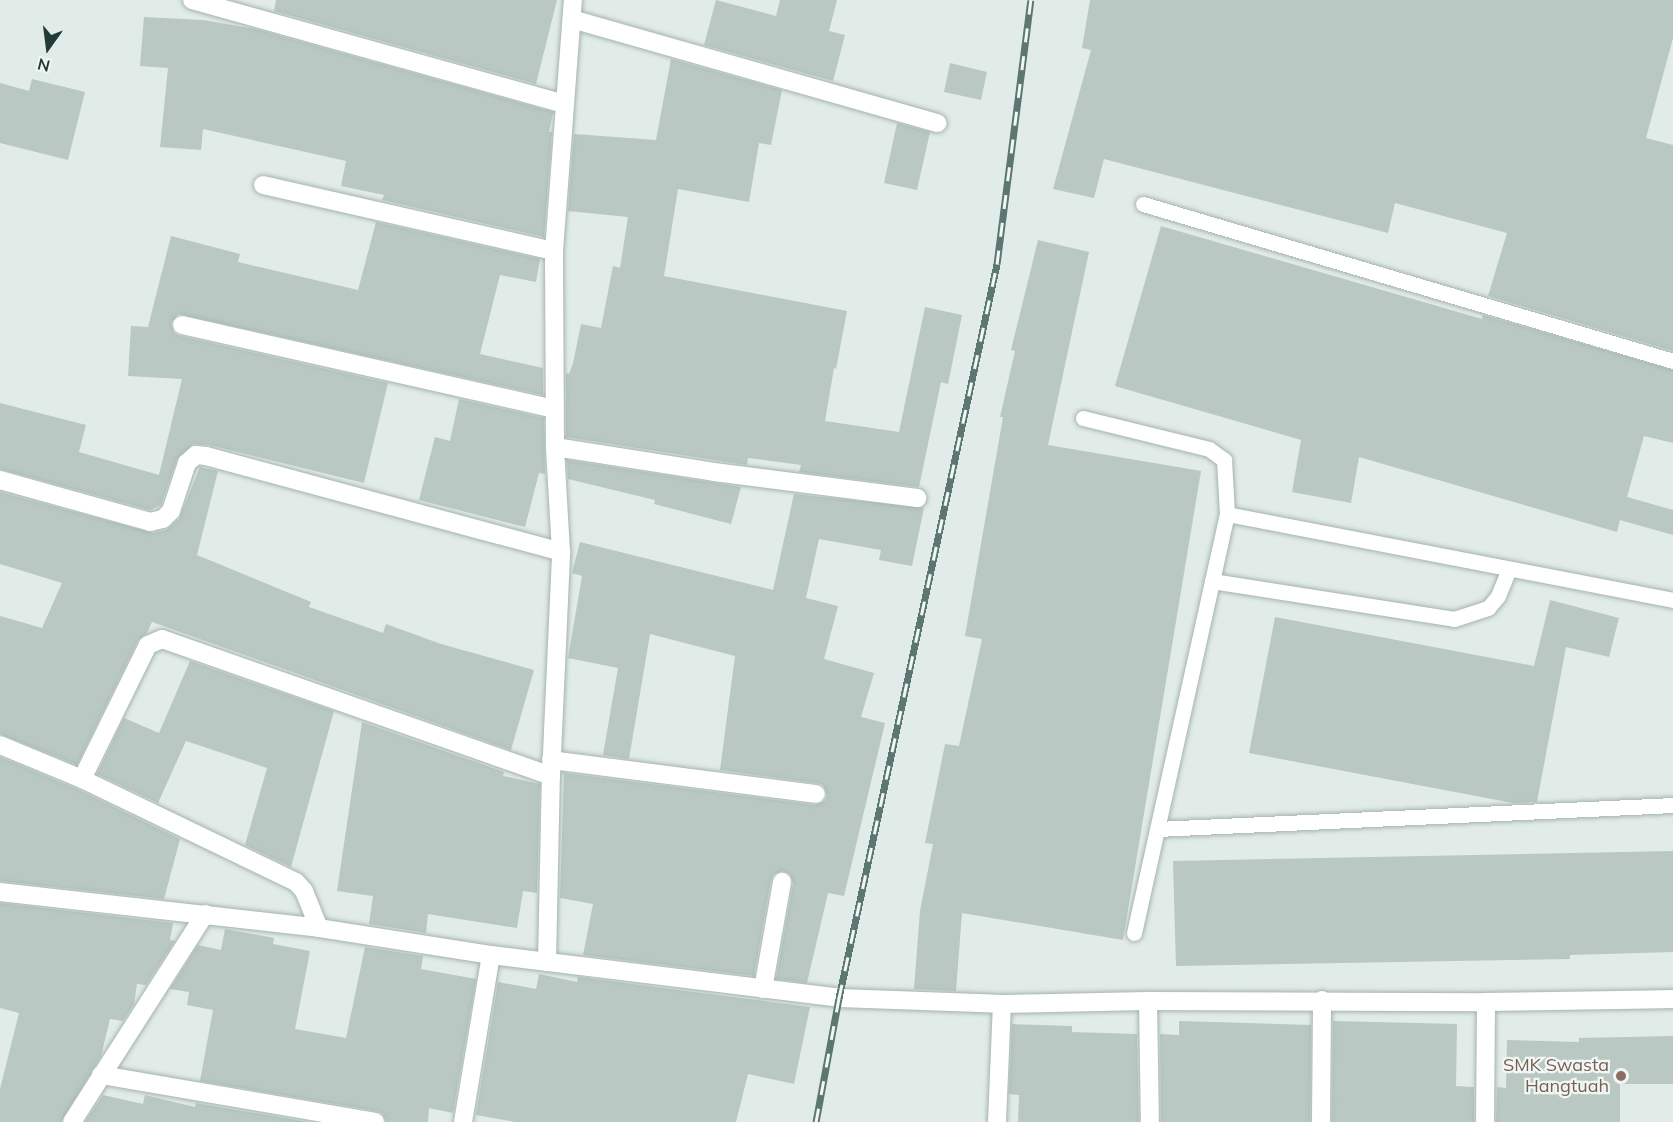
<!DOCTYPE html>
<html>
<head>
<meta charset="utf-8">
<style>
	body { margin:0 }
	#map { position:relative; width:1673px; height:1122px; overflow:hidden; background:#e1ebe7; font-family:Mulish,sans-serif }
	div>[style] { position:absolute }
	.building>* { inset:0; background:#b9c8c3 }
	.roads { filter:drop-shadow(0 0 2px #a4b3ae) drop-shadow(0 0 2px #a4b3ae) }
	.lane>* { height:15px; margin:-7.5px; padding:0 7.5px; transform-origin:7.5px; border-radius:7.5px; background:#fff }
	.street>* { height:18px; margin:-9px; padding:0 9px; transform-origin:9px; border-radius:9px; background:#fff }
	.rail>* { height:7px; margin-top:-3.5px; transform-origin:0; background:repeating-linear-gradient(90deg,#f1f7f5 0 14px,#5c7671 0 28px); box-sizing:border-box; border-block:2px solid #5c7671 }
	.dots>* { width:16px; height:16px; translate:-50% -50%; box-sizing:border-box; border:3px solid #f1f7f5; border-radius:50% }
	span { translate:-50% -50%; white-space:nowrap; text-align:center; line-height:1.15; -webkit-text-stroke:4.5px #f1f7f5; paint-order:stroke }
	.education-label { font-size:18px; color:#785e54 }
	.right { translate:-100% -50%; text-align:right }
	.north { position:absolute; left:18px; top:18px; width:60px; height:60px; -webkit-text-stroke:4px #f1f7f5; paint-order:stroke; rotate:194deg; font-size:16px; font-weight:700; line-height:24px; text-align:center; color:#223b36 }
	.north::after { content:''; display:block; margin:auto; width:21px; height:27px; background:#223b36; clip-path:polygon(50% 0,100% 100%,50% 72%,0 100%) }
</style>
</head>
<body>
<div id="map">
	<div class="building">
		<div style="clip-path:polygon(276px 0,557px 0,536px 84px,274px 11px)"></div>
		<div style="clip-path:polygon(716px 0,776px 16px,780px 0,837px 0,829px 31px,845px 35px,833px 81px,704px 45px)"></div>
		<div style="clip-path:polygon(1090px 0,1673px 0,1673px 38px,1646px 138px,1673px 145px,1673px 351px,1488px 296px,1507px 233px,1395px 203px,1388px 233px,1104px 159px,1094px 198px,1053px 189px,1091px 50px,1082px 48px)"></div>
		<div style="clip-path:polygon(144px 17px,203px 20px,255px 29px,553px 112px,549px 132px,552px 132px,544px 237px,382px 200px,384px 195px,341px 186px,346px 161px,203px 129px,201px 150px,160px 147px,168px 68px,140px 66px)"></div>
		<div style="clip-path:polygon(671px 59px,782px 90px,771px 145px,759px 143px,749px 202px,678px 189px,664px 276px,847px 311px,836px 369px,834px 368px,825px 421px,899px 432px,925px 307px,962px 315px,948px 384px,941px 382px,919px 487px,799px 472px,801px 465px,748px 458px,747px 465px,566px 437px,566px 373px,569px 374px,573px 363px,581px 324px,601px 328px,613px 266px,620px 268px,628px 217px,568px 211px,574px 134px,656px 140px)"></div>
		<div style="clip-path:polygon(950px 63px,987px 72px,981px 100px,944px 92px)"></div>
		<div style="clip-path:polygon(32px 79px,85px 92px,68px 160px,0 143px,0 83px,29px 91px)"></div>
		<div style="clip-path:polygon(897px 123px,930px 132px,917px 190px,884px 183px)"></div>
		<div style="clip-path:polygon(376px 222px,540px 259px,536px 282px,500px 275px,480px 354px,543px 368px,543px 395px,179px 314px,171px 323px,174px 333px,180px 336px,388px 383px,364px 483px,209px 445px,193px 444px,177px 459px,161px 505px,150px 510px,0 469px,0 403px,86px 425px,79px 452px,159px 475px,182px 379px,128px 376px,131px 326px,148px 327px,171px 236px,240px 254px,238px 262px,358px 290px)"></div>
		<div style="clip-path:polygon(1161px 226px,1482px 319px,1483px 315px,1673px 370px,1673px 443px,1644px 436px,1627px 497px,1673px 510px,1673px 535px,1620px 520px,1617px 532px,1359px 457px,1351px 503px,1292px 492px,1301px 440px,1115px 386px)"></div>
		<div style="clip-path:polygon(1038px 240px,1089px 252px,1048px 445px,1201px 471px,1123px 940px,962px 913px,956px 991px,914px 989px,920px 911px,933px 844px,925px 843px,945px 744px,959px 746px,982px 639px,965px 636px,1003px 417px,1000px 417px,1015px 351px,1011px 350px)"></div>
		<div style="clip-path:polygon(459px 399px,544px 418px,545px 474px,539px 473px,525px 527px,419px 500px,435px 437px,450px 441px)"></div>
		<div style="clip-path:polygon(567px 460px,741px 487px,731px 524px,654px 504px,655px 500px,568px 479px)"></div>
		<div style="clip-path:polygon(200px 467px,218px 471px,197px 555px,311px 602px,309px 607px,383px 633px,386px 624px,441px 644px,534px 670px,511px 750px,152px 622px,147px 633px,138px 640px,77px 765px,0 734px,0 616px,42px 628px,62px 583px,0 564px,0 492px,153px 533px,166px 530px,179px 519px)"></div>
		<div style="clip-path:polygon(794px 494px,924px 508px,912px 566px,879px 560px,881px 550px,819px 539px,806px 598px,838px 606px,824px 659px,874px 673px,861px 717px,885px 723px,844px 896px,828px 893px,807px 983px,776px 979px,793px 884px,790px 874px,783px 871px,774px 874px,771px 880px,754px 976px,583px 955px,593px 904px,560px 898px,564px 773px,815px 805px,825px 801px,827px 795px,823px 785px,817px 783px,720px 770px,735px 656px,650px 634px,629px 759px,603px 755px,618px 668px,568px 658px,582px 576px,572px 573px,580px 542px,773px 590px)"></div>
		<div style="clip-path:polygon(1550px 600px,1619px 618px,1609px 657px,1566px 647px,1537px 802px,1513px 803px,1249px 753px,1275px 617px,1534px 666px)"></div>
		<div style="clip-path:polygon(190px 661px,334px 711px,291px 867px,245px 845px,267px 768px,186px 741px,158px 803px,97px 774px,124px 718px,159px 733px)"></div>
		<div style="clip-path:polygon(362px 722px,504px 772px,503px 776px,540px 784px,537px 893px,523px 891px,517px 928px,428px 914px,426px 933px,369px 924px,373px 896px,337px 891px)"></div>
		<div style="clip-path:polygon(0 757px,77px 789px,180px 839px,164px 899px,0 881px)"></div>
		<div style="clip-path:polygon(1673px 851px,1673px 952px,1570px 955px,1570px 959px,1176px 966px,1173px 861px)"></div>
		<div style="clip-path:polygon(0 903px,173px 923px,170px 940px,175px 941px,146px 985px,137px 984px,134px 1004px,123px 1021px,110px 1019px,101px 1056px,61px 1122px,0 1122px,0 1089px,19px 1013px,0 1008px)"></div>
		<div style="clip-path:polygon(225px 929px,274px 938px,273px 944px,310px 951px,295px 1029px,346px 1038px,365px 947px,423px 956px,421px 969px,476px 979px,453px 1113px,429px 1108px,428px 1122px,386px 1122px,383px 1114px,377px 1111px,200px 1081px,213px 1010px,187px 1005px,189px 992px,170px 989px,198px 945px,221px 950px)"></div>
		<div style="clip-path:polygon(539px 974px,577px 982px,578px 977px,810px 1007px,794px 1084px,748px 1074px,736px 1122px,515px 1122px,476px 1115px,498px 982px,536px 989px)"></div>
		<div style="clip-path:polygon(1179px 1021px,1311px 1025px,1310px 1122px,1161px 1122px,1160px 1034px,1179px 1035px)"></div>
		<div style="clip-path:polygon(1333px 1021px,1457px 1024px,1456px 1086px,1474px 1087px,1474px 1122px,1332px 1122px)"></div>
		<div style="clip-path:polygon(1012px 1024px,1072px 1026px,1072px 1032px,1137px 1034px,1139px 1122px,1018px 1122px,1019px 1095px,1009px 1094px)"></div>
		<div style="clip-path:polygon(1673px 1036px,1673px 1084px,1620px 1084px,1620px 1122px,1496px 1122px,1497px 1087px,1506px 1088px,1507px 1040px,1579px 1042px,1579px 1038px)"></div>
		<div style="clip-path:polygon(103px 1095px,143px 1104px,145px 1095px,195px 1107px,196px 1103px,308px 1122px,85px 1122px)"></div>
	</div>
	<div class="roads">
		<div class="lane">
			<div style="left:1143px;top:204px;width:553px;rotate:16.5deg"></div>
			<div style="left:1083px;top:418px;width:130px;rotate:13.8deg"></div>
			<div style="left:1209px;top:449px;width:19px;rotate:36deg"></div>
			<div style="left:1224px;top:460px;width:54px;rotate:86.8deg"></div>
			<div style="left:1227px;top:514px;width:454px;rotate:10.9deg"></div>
			<div style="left:1212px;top:581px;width:245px;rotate:8.9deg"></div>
			<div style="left:1454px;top:619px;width:36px;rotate:-18deg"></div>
			<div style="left:1488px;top:608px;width:16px;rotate:-50deg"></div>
			<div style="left:1498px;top:596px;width:29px;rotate:-68deg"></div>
			<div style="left:1157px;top:829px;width:517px;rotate:-2.66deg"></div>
			<div style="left:1134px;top:933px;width:429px;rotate:-77.5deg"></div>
		</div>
		<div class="street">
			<div style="left:192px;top:0;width:387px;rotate:15.6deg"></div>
			<div style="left:572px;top:19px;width:380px;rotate:15.9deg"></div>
			<div style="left:263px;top:185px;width:298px;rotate:12.8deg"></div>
			<div style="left:182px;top:325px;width:382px;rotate:12.7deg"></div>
			<div style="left:555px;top:447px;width:161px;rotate:8.9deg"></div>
			<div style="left:714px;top:472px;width:205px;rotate:7.3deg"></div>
			<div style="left:0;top:480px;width:156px;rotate:15.6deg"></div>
			<div style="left:150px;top:522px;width:13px;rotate:-13deg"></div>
			<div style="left:163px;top:519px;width:11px;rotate:-45deg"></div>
			<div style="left:171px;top:511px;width:51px;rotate:-71.6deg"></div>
			<div style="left:187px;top:463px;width:12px;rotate:-42deg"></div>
			<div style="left:196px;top:455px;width:10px;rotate:6deg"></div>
			<div style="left:206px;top:456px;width:368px;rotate:15.1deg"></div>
			<div style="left:0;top:745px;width:89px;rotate:22.5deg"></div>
			<div style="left:82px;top:779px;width:237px;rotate:25.7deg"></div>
			<div style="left:296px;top:882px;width:12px;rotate:48deg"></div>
			<div style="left:304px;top:891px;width:40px;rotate:68deg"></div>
			<div style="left:551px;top:760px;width:267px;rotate:7.3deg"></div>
			<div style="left:82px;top:779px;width:149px;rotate:-63.8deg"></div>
			<div style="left:148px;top:645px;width:15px;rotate:-23deg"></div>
			<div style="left:162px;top:639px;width:412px;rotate:19.4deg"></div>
			<div style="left:0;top:892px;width:321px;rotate:6.4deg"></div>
			<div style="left:319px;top:928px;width:174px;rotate:8.9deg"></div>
			<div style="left:491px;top:955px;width:351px;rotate:7deg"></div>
			<div style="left:839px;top:998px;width:163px;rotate:2.1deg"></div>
			<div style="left:1002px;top:1004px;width:146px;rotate:-1.2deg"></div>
			<div style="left:1148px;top:1001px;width:338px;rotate:0.2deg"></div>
			<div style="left:1486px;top:1002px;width:187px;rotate:-0.9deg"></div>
			<div style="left:547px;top:962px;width:186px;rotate:-88.8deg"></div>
			<div style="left:551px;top:776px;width:224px;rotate:-87.4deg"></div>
			<div style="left:561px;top:552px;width:105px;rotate:-93.3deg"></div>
			<div style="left:555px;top:447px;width:196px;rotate:-90.3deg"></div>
			<div style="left:554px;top:251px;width:252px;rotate:-85.7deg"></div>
			<div style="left:763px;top:989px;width:109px;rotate:-79.9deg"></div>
			<div style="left:1148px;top:1001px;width:121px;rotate:89.1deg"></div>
			<div style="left:101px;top:1075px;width:278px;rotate:9.7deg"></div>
			<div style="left:72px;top:1122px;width:247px;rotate:-57.4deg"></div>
			<div style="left:463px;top:1122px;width:169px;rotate:-80.5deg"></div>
			<div style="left:997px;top:1122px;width:118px;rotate:-87.6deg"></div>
			<div style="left:1321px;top:1122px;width:122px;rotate:-89.5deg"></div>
			<div style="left:1485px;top:1122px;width:120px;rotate:-89.5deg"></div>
		</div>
	</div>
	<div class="rail">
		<div style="left:816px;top:1122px;width:126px;rotate:-79.5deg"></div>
		<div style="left:839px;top:998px;width:751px;rotate:-77.85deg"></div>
		<div style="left:997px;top:264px;width:266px;rotate:-82.7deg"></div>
	</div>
	<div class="dots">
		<div style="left:1621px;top:1076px;background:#8d6e63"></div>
	</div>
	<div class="education-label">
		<span class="right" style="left:1609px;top:1076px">SMK Swasta<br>Hangtuah</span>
	</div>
	<div class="north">N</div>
</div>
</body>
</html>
